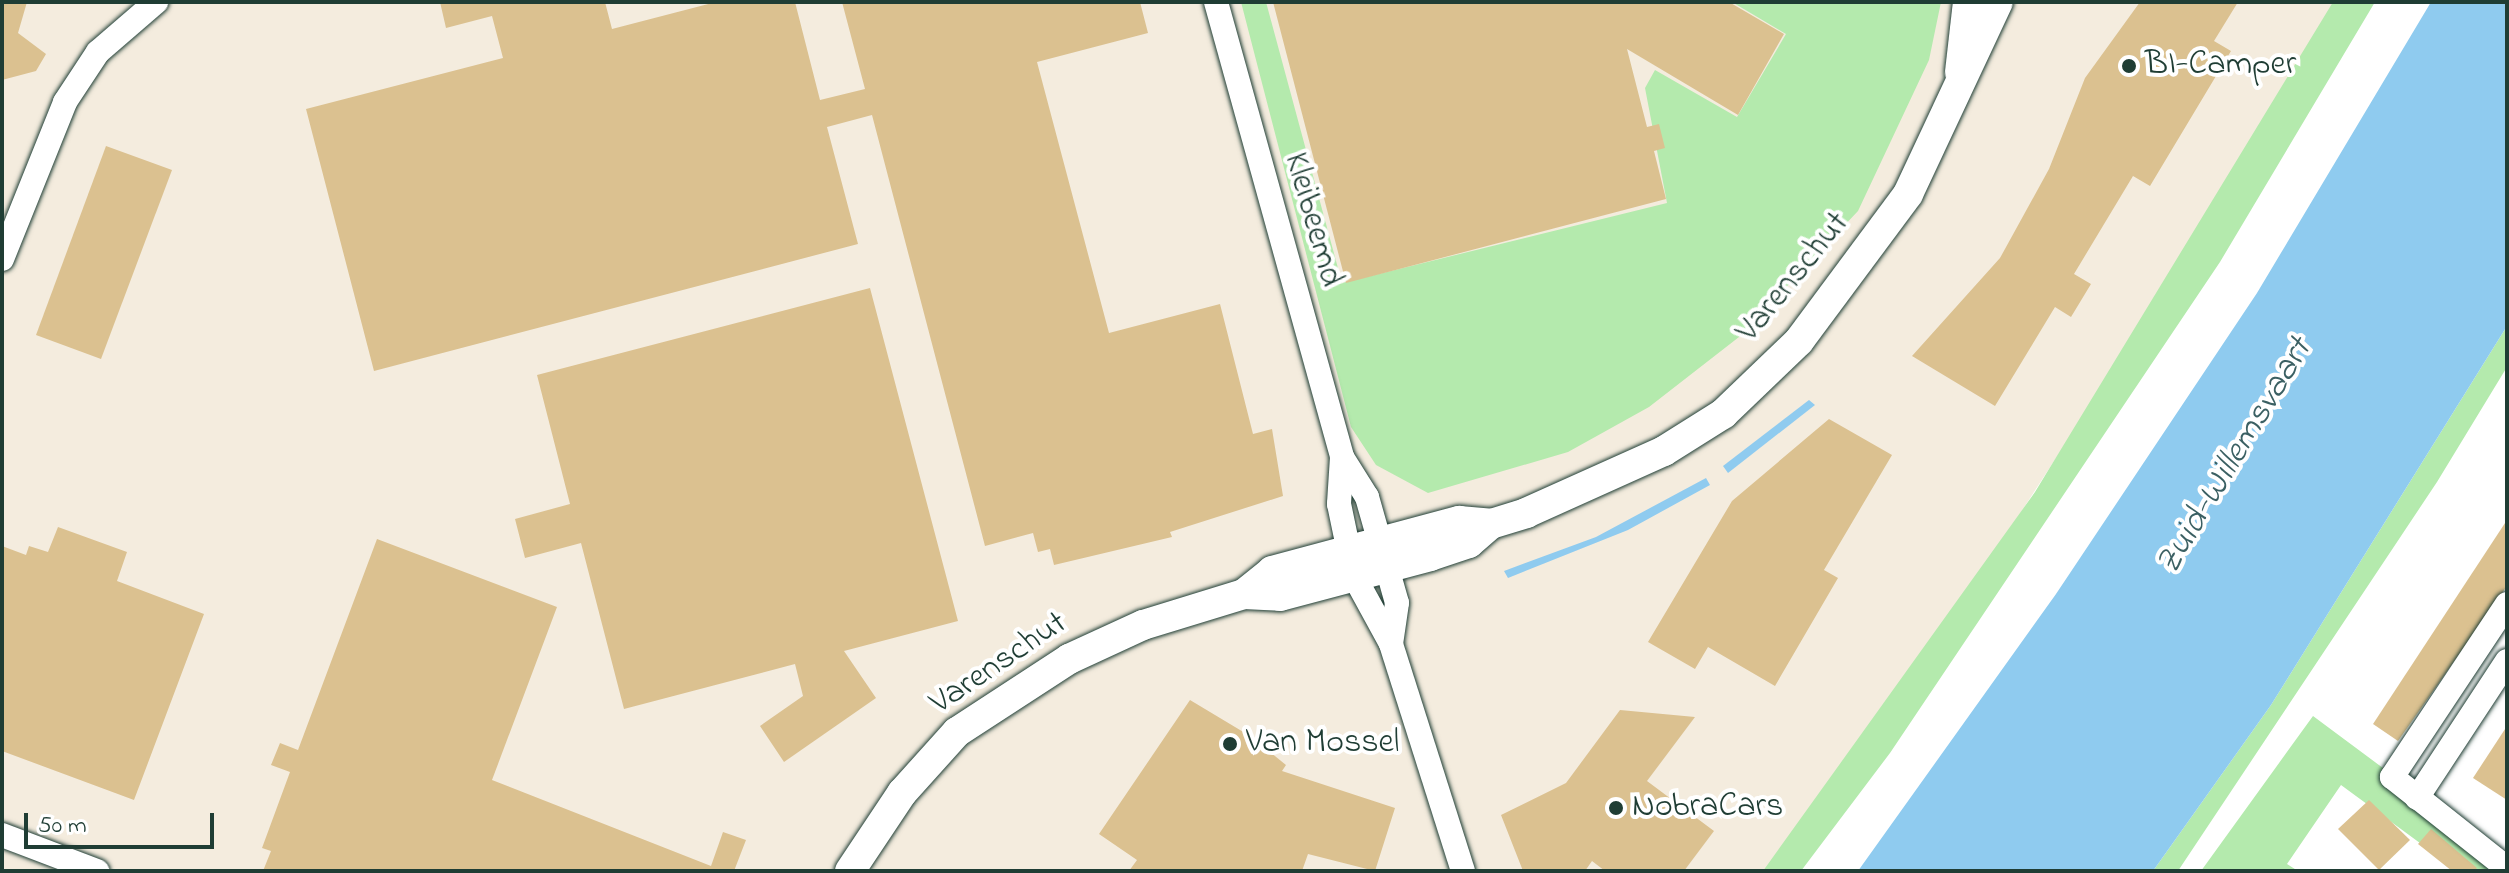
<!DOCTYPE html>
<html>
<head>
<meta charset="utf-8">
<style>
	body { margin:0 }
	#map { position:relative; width:2509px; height:873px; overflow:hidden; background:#fff; font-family:"Indie Flower",sans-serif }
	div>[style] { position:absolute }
	.built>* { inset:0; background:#f4ecde }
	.green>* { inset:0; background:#b4eaad }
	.water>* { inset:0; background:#8fcbef }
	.building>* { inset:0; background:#dbc190 }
	.roads { filter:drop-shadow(0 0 2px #1f3d34) drop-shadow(0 0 2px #1f3d34) }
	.minor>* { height:24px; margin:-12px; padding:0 12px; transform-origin:12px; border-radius:12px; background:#fff }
	.tertiary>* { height:30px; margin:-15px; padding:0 15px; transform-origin:15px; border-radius:15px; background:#fff }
	.dots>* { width:22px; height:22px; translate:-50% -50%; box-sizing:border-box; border:4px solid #fff; border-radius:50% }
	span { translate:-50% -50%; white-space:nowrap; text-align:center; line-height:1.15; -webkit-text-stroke:8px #fff; paint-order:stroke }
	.poi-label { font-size:34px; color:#1f3d34 }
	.left { translate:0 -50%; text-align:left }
	.street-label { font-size:34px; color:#1f3d34 }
	.water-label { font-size:36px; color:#3b6063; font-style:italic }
	.frame { position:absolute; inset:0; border:4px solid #1f3d34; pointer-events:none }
	.scale { position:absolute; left:24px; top:813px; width:190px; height:36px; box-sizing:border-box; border:4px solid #1f3d34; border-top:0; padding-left:10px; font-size:24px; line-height:28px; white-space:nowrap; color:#1f3d34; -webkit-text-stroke:6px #fff; paint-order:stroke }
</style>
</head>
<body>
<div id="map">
	<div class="built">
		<div style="clip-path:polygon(2px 2px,2338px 2px,2283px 108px,1844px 785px,1775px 871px,2px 871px)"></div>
	</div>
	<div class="green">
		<div style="clip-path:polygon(1241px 2px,1266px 2px,1342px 283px,1667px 203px,1645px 88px,1655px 70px,1737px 117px,1786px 34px,1732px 2px,1941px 2px,1929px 60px,1858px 211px,1739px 337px,1649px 407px,1568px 452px,1428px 493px,1376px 465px,1351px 427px)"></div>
		<div style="clip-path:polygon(2333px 2px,2375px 2px,2220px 262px,1890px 753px,1801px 871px,1763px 871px,2035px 492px)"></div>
		<div style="clip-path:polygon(2507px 326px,2507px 367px,2437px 482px,2178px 871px,2153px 871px,2271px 705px)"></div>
		<div style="clip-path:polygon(2313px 716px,2387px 771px,2381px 782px,2498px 871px,2458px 871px,2341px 785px,2287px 864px,2298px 871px,2201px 871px)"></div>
	</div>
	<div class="water">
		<div style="clip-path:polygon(2431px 2px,2507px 2px,2507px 326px,2271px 705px,2153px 871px,1858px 871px,2056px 594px,2257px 293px)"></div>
		<div style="clip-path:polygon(1809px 400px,1815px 405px,1728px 473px,1723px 466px)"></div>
		<div style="clip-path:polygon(1706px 478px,1710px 485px,1628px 530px,1508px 578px,1504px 571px,1596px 537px)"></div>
	</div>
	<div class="building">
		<div style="clip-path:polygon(2px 2px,27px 2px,18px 33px,46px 54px,36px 71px,2px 80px)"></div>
		<div style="clip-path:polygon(440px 2px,605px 2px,612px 29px,716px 2px,795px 2px,820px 100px,865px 89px,842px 2px,1140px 2px,1148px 33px,1037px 62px,1109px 333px,1220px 304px,1253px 434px,1272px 429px,1283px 496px,1170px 532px,1172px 537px,1054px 565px,1050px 549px,1038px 552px,1033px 533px,985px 546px,872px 115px,827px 127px,858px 244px,374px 371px,306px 109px,503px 58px,492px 16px,446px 28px)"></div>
		<div style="clip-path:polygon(1273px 2px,1729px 2px,1784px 34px,1738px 115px,1627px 49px,1647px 127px,1659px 124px,1665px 148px,1654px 151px,1666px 199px,1346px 283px)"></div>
		<div style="clip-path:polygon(2140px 2px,2238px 2px,2214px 41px,2231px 51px,2150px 186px,2133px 176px,2074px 274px,2091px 284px,2071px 317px,2055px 307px,1995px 406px,1912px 356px,2000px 258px,2049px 169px,2085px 78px)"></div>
		<div style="clip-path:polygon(106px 146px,172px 170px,101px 359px,36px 335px)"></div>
		<div style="clip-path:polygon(870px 288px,958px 621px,844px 651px,876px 698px,784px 762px,760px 726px,803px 696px,795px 664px,624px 709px,581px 543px,525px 558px,515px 519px,570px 504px,537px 375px)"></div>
		<div style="clip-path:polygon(1829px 419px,1892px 455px,1824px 570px,1838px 578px,1775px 686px,1708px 647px,1695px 669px,1648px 642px,1732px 501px)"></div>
		<div style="clip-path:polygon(2507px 520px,2507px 586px,2398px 741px,2373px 724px)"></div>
		<div style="clip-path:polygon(58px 527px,127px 552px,117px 581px,204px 614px,134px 800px,2px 751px,2px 546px,26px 555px,29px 546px,48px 552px)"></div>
		<div style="clip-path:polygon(377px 539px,557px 607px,492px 780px,711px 866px,723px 832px,746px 840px,734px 871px,263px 871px,271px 851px,262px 848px,290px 772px,271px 765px,280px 743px,298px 750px)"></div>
		<div style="clip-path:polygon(1190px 700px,1250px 736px,1286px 765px,1282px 771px,1395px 808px,1375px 871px,1308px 854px,1302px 871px,1129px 871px,1137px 860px,1099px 834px)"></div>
		<div style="clip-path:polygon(1620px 710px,1695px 717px,1647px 781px,1714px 831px,1684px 871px,1605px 871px,1592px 861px,1585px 871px,1523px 871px,1501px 815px,1566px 783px)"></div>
		<div style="clip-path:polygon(2507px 726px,2507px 800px,2473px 778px)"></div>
		<div style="clip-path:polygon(2369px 800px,2410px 840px,2379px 870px,2338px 829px)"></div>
		<div style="clip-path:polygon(2431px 829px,2477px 868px,2474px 871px,2452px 871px,2418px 844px)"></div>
	</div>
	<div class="roads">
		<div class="minor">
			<div style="left:1216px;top:2px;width:472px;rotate:74.5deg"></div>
			<div style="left:1342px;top:457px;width:47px;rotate:58deg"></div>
			<div style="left:1367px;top:497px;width:110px;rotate:74.2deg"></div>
			<div style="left:1397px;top:603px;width:41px;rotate:98.3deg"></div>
			<div style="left:2px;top:259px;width:169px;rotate:-68.1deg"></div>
			<div style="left:65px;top:102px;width:60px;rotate:-56.6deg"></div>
			<div style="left:98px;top:52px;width:77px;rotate:-40.8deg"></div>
			<div style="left:1342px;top:457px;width:47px;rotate:93.7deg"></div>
			<div style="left:1339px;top:504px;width:74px;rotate:78.2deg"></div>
			<div style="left:1354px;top:576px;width:77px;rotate:61.4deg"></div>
			<div style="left:1391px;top:644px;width:238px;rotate:72.4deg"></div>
			<div style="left:2507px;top:604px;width:208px;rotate:123.6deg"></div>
			<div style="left:2392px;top:777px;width:147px;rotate:38.4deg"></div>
			<div style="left:2417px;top:798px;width:164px;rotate:-56.7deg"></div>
			<div style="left:2px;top:835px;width:102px;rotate:20.8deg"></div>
		</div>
		<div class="tertiary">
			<div style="left:1960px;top:72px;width:70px;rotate:-83.5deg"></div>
			<div style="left:1244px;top:594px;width:36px;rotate:-39deg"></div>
			<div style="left:1272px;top:571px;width:194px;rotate:-15deg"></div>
			<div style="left:1459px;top:521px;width:32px;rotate:5deg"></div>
			<div style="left:1491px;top:524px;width:37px;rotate:-17deg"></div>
			<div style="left:1526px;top:513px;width:151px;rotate:-24.2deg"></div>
			<div style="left:1664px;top:451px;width:70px;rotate:-32.1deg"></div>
			<div style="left:1723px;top:414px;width:105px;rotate:-43.8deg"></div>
			<div style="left:1799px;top:341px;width:183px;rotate:-53.4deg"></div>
			<div style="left:1908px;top:194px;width:212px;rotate:-64.9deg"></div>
			<div style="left:850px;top:871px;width:94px;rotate:-56.3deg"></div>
			<div style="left:902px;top:793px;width:82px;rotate:-48deg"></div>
			<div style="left:957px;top:732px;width:134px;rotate:-33.1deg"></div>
			<div style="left:1069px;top:659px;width:81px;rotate:-24.7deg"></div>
			<div style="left:1143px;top:625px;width:106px;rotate:-17.1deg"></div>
			<div style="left:1244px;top:594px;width:36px;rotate:3deg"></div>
			<div style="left:1280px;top:596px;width:155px;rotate:-14.9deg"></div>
			<div style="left:1430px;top:556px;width:41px;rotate:-18.4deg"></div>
			<div style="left:1469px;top:543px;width:29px;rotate:-41deg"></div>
		</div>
	</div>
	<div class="dots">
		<div style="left:2129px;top:66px;background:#1f3d34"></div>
		<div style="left:1230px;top:744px;background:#1f3d34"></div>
		<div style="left:1616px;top:808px;background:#1f3d34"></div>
	</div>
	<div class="poi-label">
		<span class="left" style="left:2145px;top:66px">BI-Camper</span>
		<span class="left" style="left:1246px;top:744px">Van Mossel</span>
		<span class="left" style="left:1632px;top:808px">NobraCars</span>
	</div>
	<div class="street-label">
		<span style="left:1312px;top:220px;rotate:74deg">Kleibeemd</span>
		<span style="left:1794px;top:278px;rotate:-51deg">Varenschut</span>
		<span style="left:999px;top:664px;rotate:-34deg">Varenschut</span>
	</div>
	<div class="water-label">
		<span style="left:2235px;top:457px;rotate:-59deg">Zuid-Willemsvaart</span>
	</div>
	<div class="frame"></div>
	<div class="scale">50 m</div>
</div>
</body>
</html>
